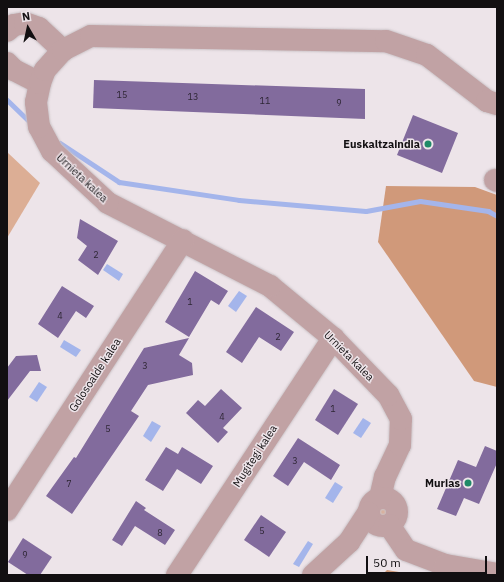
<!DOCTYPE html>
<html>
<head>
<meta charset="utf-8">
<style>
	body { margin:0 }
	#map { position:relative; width:504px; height:582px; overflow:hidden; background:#ede4e9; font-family:"IBM Plex Sans",sans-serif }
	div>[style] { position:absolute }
	.green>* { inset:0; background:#dcae95 }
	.forest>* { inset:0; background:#d0997a }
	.water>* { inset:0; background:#a4b5eb }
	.stream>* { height:5px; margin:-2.5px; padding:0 2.5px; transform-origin:2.5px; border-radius:2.5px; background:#a4b5eb }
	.building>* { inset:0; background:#826b9d }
	.roads { filter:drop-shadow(0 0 1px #cac2c6) drop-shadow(0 0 1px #cac2c6) }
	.minor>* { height:22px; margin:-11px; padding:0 11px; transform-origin:11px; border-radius:11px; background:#c1a2a4 }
	.minor>.ring { margin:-11px; padding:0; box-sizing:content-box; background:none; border:22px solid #c1a2a4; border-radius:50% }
	.dots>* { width:11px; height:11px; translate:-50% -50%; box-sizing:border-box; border:2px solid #ede4e9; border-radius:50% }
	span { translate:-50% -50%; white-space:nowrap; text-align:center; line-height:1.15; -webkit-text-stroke:3px #ede4e9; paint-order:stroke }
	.number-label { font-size:9px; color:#2e2634 }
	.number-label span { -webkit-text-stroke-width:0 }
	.poi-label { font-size:11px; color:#120f11; font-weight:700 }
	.right { translate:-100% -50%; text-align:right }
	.street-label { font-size:11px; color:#120f11 }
	.frame { position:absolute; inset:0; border:8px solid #120f11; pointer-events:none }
	.north { position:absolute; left:8px; top:8px; width:40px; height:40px; -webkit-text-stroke:3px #ede4e9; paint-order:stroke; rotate:351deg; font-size:11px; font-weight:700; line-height:16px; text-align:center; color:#120f11 }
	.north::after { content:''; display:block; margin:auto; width:14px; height:18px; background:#120f11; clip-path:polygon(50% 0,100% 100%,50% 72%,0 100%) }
	.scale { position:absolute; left:366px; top:556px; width:121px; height:18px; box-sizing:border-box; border:2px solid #120f11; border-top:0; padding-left:5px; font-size:12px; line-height:14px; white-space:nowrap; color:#120f11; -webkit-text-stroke:3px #ede4e9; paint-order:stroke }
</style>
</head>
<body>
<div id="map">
	<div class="green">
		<div style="clip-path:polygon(7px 152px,40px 183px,7px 238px)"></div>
		<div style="clip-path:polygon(387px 502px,393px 510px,393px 515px,380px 521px,376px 518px,374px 508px)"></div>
	</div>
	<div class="forest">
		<div style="clip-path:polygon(386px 186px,475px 187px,497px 195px,497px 387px,474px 381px,378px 242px)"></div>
		<div style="clip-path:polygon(387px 570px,417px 575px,382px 575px)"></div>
	</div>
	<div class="water">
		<div style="clip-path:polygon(107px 264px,123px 274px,119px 281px,103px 270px)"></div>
		<div style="clip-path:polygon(239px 291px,247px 296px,236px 312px,228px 306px)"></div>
		<div style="clip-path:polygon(64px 340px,81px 350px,76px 357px,60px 347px)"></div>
		<div style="clip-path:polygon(39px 382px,47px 387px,37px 402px,29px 397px)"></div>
		<div style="clip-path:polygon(363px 418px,371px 423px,361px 438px,353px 433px)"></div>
		<div style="clip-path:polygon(152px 421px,161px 426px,151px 442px,143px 436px)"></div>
		<div style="clip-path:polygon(335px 482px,343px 487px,333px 503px,325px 498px)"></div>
		<div style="clip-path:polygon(308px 541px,313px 544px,299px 567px,293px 564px)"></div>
	</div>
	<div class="stream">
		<div style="left:7px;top:100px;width:33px;rotate:44deg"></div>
		<div style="left:60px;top:143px;width:71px;rotate:33.5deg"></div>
		<div style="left:119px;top:182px;width:121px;rotate:8.5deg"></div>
		<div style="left:239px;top:200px;width:127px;rotate:5deg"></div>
		<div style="left:366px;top:211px;width:55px;rotate:-10.5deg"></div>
		<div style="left:420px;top:201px;width:69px;rotate:8.4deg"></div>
		<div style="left:488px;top:211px;width:10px;rotate:29deg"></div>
	</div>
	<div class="building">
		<div style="clip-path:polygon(94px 80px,365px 89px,365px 119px,93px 108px)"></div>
		<div style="clip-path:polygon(413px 115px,458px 133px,442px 173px,397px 155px)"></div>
		<div style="clip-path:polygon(80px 219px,118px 241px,98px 275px,78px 260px,87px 246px,77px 238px)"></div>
		<div style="clip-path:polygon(195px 271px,228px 291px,219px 305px,211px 300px,189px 337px,165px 322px)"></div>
		<div style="clip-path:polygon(62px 286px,94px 306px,86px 318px,76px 311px,58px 338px,38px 324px)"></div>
		<div style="clip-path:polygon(256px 307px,294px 332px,281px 351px,259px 337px,242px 363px,226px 352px)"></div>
		<div style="clip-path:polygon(189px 338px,179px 355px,192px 363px,193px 375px,148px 385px,131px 411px,139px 416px,72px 514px,46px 496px,74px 457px,76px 458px,144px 348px)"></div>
		<div style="clip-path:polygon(37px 355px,41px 371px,30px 371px,7px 401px,7px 368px,16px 356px)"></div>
		<div style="clip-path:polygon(221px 389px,242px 408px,223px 428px,228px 432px,218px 443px,186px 413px,198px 400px,205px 406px)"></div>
		<div style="clip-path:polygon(334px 389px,358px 404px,338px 435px,315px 420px)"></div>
		<div style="clip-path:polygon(298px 438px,340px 465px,331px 480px,304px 462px,288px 486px,273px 476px)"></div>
		<div style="clip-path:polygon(485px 446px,497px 451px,497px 463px,479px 504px,464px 498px,456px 516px,437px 509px,458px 460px,476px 467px)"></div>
		<div style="clip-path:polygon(166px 447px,178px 454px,182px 447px,213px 466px,201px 484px,177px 469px,163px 491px,145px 480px)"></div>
		<div style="clip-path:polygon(136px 501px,146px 508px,144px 510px,175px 530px,165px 545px,135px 526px,122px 546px,112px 540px)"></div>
		<div style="clip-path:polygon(261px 515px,286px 532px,269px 557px,244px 540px)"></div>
		<div style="clip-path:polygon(23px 538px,52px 557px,40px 575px,28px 575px,8px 562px)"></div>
	</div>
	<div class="roads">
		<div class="minor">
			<div style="left:7px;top:31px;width:9px;rotate:-41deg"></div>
			<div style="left:14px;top:25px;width:11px;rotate:-10deg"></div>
			<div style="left:25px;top:23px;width:15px;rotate:20deg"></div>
			<div style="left:39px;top:28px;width:33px;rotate:43deg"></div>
			<div style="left:7px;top:63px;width:10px;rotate:45deg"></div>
			<div style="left:14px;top:70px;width:29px;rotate:27deg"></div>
			<div style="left:495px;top:180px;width:2px;rotate:27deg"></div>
			<div class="ring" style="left:369px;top:498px;width:6px;height:6px"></div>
			<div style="left:380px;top:498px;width:22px;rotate:-77deg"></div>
			<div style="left:385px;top:477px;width:35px;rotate:-65deg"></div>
			<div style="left:400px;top:445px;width:26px;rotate:-88deg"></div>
			<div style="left:401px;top:419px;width:27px;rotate:-118deg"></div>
			<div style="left:388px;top:395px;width:79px;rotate:-134deg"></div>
			<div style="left:333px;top:338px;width:82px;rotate:-140.5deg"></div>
			<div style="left:270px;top:286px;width:182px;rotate:-152.9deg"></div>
			<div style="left:108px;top:203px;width:76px;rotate:-137.1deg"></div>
			<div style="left:52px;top:151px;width:27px;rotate:-118deg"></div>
			<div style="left:39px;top:127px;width:25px;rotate:-97deg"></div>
			<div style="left:36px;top:102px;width:19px;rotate:-78deg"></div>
			<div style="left:40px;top:83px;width:14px;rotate:-69deg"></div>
			<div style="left:45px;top:70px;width:27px;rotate:-48deg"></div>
			<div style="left:63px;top:50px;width:31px;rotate:-27deg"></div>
			<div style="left:91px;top:36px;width:295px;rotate:1deg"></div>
			<div style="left:386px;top:41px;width:43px;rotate:18.9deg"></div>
			<div style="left:427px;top:55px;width:76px;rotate:37.5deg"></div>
			<div style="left:487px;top:101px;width:10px;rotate:17deg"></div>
			<div style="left:7px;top:510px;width:322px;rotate:-56.9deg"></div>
			<div style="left:389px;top:525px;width:30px;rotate:56deg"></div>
			<div style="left:406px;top:550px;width:42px;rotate:21deg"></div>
			<div style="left:445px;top:565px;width:53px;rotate:9.8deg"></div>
			<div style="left:177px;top:575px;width:284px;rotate:-56.6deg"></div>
			<div style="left:313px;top:575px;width:49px;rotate:-42.5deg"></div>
			<div style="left:349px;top:542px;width:35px;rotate:-57deg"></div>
		</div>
	</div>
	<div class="dots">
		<div style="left:428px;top:144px;background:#1f8a68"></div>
		<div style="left:468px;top:483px;background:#1f8a68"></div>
	</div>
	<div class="number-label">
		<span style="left:122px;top:95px">15</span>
		<span style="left:193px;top:97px">13</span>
		<span style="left:265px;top:101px">11</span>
		<span style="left:339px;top:103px">9</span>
		<span style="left:96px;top:255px">2</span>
		<span style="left:190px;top:302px">1</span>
		<span style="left:60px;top:316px">4</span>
		<span style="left:278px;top:337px">2</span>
		<span style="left:145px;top:366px">3</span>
		<span style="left:333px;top:409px">1</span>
		<span style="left:222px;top:417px">4</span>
		<span style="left:108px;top:429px">5</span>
		<span style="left:295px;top:461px">3</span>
		<span style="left:69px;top:484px">7</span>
		<span style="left:262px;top:531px">5</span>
		<span style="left:160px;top:533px">8</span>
		<span style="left:25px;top:555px">9</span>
	</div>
	<div class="poi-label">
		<span class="right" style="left:420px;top:144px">Euskaltzaindia</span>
		<span class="right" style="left:460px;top:483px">Murias</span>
	</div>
	<div class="street-label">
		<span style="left:82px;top:178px;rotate:43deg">Urnieta kalea</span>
		<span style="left:349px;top:356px;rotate:45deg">Urnieta kalea</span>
		<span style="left:95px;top:375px;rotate:-57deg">Golosoalde kalea</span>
		<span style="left:255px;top:456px;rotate:-57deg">Mugitegi kalea</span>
	</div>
	<div class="frame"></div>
	<div class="north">N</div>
	<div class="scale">50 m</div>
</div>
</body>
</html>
